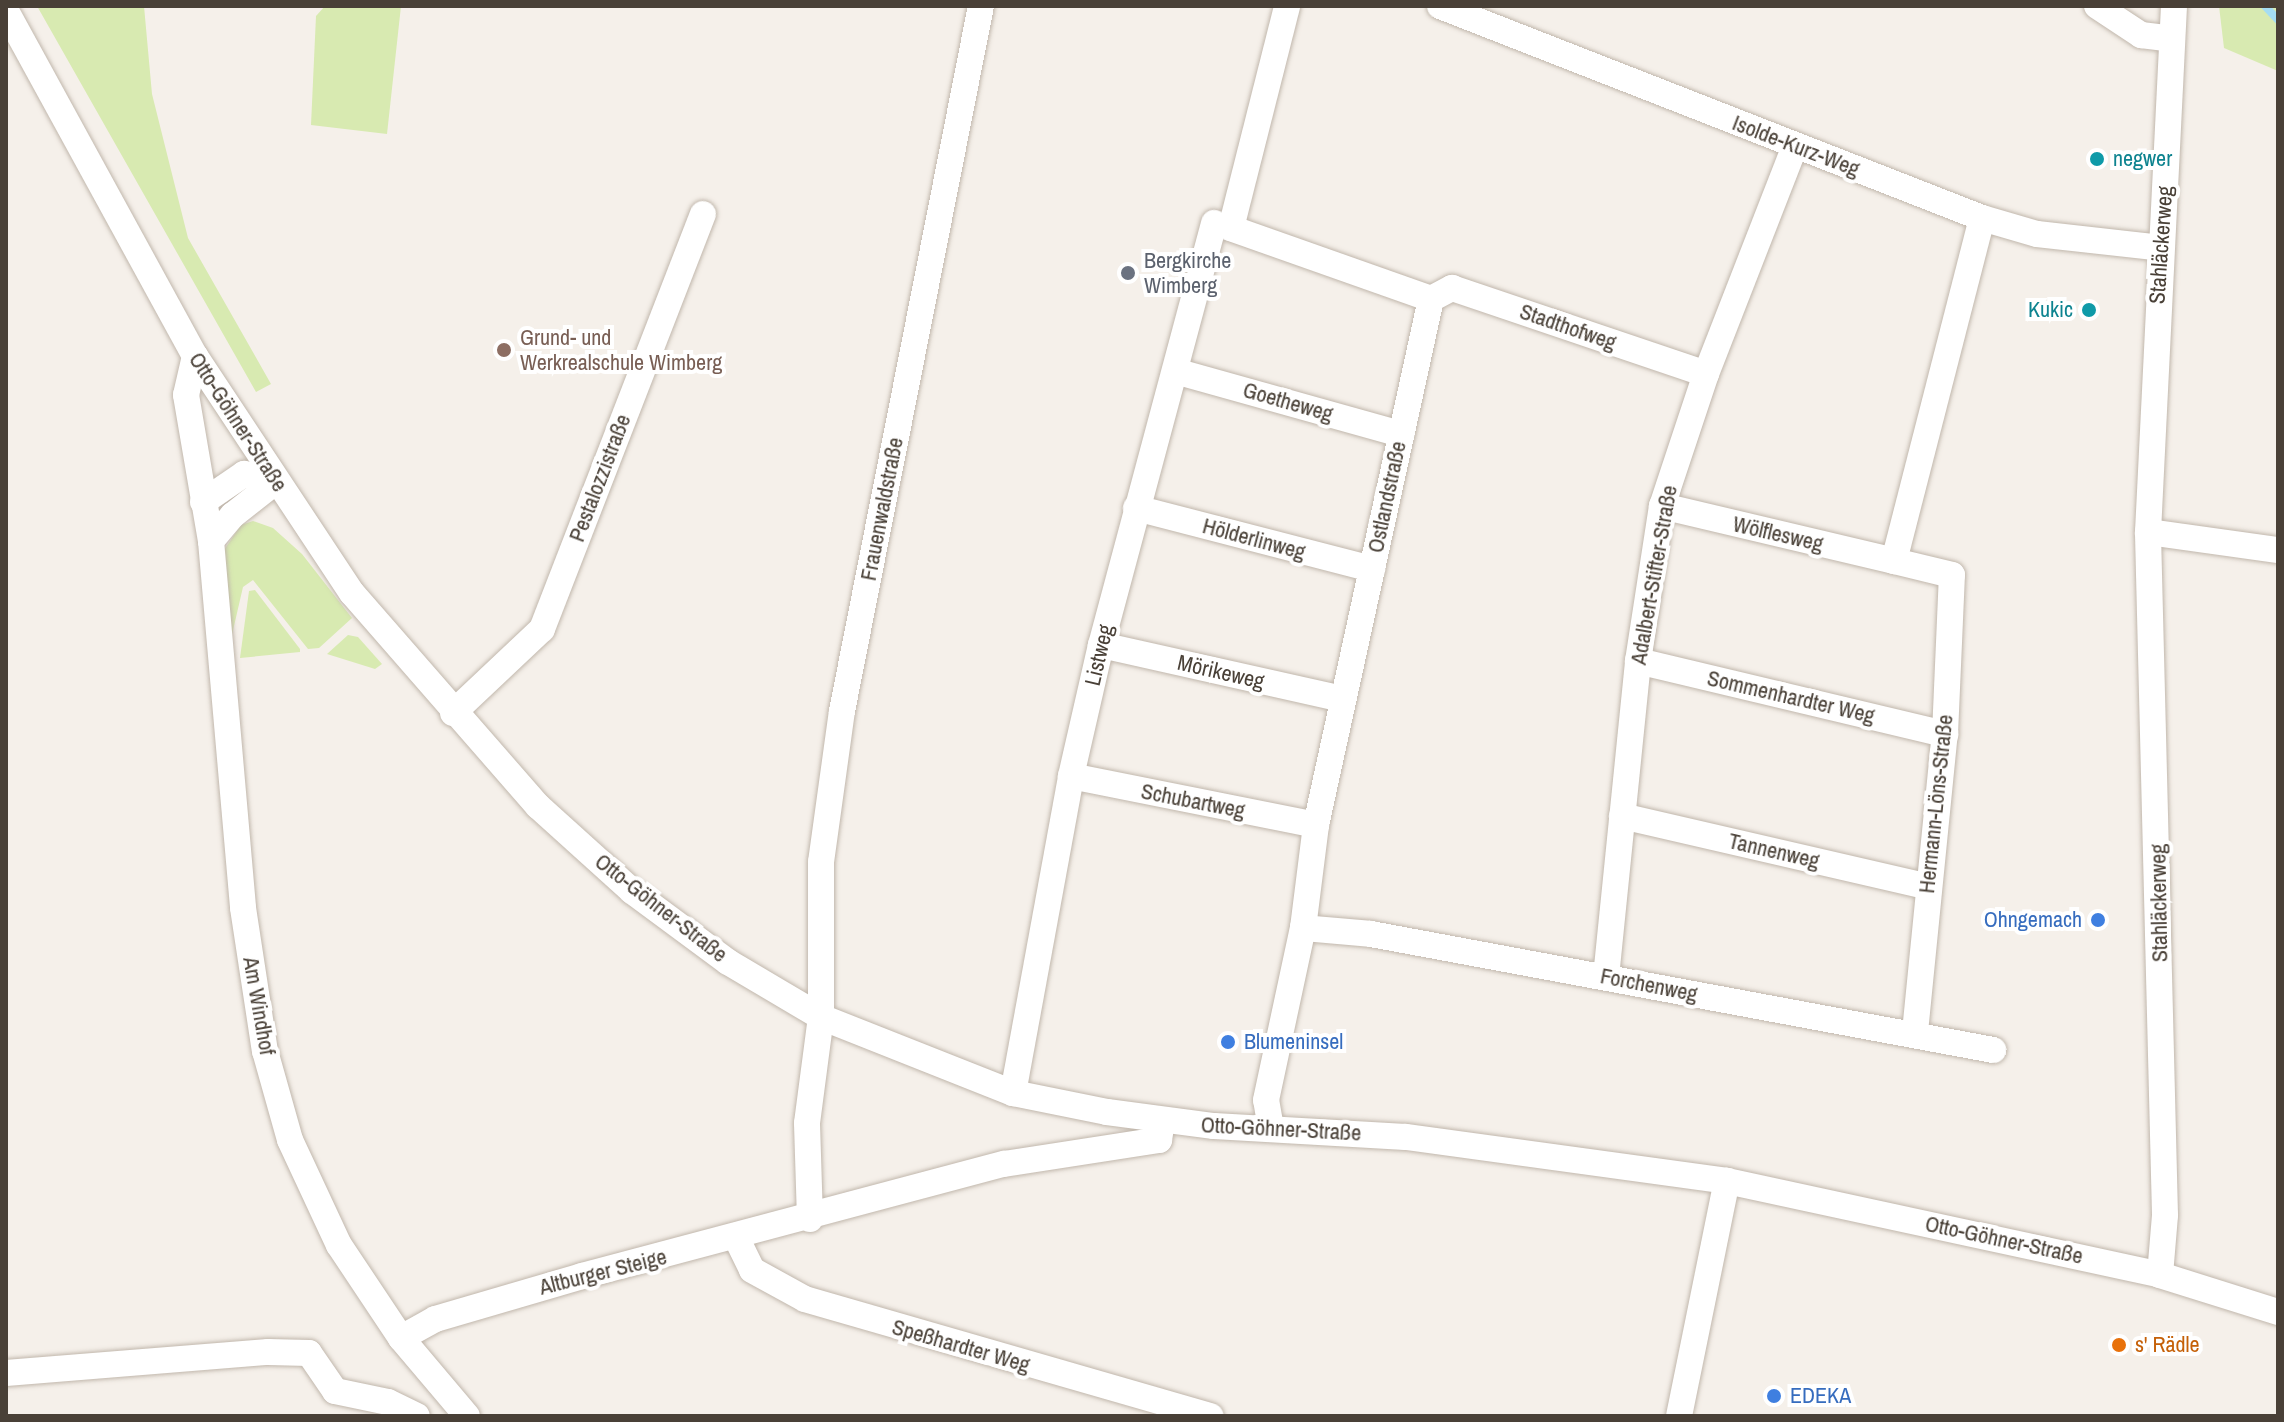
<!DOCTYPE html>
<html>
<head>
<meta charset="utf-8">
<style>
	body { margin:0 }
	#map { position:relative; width:2284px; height:1422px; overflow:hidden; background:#f5f0ea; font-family:"Archivo Narrow",sans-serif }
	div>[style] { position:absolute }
	.green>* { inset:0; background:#d8eab1 }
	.stream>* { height:8px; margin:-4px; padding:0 4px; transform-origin:4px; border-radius:4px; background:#a5ddf3 }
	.roads { filter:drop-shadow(0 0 2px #c1b7ac) drop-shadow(0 0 2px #c1b7ac) }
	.minor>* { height:26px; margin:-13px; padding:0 13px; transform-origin:13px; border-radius:13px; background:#fff }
	.dots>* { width:22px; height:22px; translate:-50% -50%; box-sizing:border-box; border:4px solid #fff; border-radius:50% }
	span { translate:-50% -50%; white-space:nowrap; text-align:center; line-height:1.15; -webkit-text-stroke:8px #fff; paint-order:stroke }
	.street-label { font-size:22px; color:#494037 }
	.culture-label { font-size:22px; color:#0d838f }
	.left { translate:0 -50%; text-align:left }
	.right { translate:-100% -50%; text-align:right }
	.worship-label { font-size:22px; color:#5b616d }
	.education-label { font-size:22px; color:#785e54 }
	.shop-label { font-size:22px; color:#366cbe }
	.food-label { font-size:22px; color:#c56008 }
	.frame { position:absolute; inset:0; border:8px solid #494037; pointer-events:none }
</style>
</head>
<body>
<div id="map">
	<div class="green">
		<div style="clip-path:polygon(37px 6px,144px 6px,152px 94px,188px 238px,271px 384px,256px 392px)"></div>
		<div style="clip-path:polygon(325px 6px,401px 6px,387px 134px,311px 125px,316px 16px)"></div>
		<div style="clip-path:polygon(2219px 6px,2278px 6px,2278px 71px,2224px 48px)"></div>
		<div style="clip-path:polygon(253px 521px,273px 528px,302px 554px,352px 618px,319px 648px,308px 649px,253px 580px,243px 587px,231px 639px,224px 550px,241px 525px)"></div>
		<div style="clip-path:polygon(255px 590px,300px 649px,300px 652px,240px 658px,249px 591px)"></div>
		<div style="clip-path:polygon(348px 635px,358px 637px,382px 664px,375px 669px,327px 654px)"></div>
	</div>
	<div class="stream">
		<div style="left:2265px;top:6px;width:19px;rotate:47deg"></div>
	</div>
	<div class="roads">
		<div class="minor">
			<div style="left:1440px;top:6px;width:582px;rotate:21.36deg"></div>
			<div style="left:1982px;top:218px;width:57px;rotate:16.2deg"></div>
			<div style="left:2037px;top:234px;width:125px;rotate:6.4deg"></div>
			<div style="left:2097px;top:6px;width:53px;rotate:33.4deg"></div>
			<div style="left:2141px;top:35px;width:31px;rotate:7deg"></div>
			<div style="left:6px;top:11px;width:393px;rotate:61.3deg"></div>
			<div style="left:195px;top:356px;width:284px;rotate:56.5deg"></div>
			<div style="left:352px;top:593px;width:283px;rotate:48.9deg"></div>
			<div style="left:538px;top:806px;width:127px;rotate:42.1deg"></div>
			<div style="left:632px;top:891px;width:119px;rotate:36.5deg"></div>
			<div style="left:728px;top:962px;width:108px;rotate:30.6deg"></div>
			<div style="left:821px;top:1017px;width:206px;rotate:21.6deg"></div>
			<div style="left:1013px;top:1093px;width:96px;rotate:11.4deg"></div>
			<div style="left:1107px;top:1112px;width:108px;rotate:7.5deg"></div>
			<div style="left:1214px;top:1126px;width:192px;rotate:3.3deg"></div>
			<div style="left:1406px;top:1137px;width:324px;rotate:7.8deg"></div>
			<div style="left:1727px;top:1181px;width:443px;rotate:12.2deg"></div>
			<div style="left:2160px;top:1275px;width:124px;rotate:17.4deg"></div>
			<div style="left:1431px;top:299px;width:24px;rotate:-28deg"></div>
			<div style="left:1452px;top:288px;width:268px;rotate:18.7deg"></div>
			<div style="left:195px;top:356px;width:40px;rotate:103deg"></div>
			<div style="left:186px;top:395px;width:148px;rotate:80.3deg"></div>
			<div style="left:211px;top:541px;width:368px;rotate:85deg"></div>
			<div style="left:243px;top:908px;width:145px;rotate:81.3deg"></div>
			<div style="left:265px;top:1051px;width:92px;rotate:74.3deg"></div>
			<div style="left:290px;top:1140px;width:116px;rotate:65deg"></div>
			<div style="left:339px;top:1245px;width:112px;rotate:56.3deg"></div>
			<div style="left:401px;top:1338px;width:102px;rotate:49.8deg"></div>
			<div style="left:1175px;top:371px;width:235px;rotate:15.6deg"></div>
			<div style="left:203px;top:502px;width:50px;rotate:-34.3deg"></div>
			<div style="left:244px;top:474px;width:32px;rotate:14deg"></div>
			<div style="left:1662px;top:506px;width:238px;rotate:13.3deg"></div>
			<div style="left:1136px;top:508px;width:244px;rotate:14.5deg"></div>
			<div style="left:2148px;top:532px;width:131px;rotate:7.9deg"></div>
			<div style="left:211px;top:541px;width:34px;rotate:-50deg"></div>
			<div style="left:233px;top:515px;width:53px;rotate:-38.2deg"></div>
			<div style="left:1101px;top:645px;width:247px;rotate:12.6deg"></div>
			<div style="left:1638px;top:661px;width:316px;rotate:13.4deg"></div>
			<div style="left:453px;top:713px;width:122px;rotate:-43.3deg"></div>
			<div style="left:542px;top:629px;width:445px;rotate:-68.8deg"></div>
			<div style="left:1071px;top:776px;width:250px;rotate:11.3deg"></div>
			<div style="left:1622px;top:816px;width:312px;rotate:13deg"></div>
			<div style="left:1303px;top:928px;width:68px;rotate:5deg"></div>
			<div style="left:1371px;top:934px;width:633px;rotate:10.56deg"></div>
			<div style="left:1606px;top:977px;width:318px;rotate:-84.2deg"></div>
			<div style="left:1638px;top:661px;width:157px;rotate:-81.2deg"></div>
			<div style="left:1662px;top:506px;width:139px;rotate:-71.6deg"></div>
			<div style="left:1706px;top:374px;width:245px;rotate:-68.7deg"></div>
			<div style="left:1915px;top:1032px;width:300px;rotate:-84.3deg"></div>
			<div style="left:1945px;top:734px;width:159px;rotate:-87.5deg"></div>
			<div style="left:1952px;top:575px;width:60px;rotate:-166.4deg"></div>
			<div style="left:1894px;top:561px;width:354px;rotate:-75.6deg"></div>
			<div style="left:1013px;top:1093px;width:322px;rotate:-79.6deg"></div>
			<div style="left:1071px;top:776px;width:134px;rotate:-77.1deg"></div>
			<div style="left:1101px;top:645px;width:437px;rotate:-75deg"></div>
			<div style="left:1271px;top:1128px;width:28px;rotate:-100deg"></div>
			<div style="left:1266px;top:1100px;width:176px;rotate:-77.9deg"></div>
			<div style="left:1303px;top:928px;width:104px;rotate:-82.8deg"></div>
			<div style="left:1316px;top:825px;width:538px;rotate:-77.67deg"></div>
			<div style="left:1431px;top:299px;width:212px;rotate:-160.5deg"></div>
			<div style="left:1231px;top:228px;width:229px;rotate:-75.8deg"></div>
			<div style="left:810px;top:1219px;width:96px;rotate:-91.8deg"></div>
			<div style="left:807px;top:1123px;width:107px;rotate:-82.5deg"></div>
			<div style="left:821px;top:1017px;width:155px;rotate:-90deg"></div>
			<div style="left:821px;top:862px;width:152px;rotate:-82.1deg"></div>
			<div style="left:842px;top:711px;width:719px;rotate:-78.85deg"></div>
			<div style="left:737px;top:1239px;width:34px;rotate:64deg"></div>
			<div style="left:752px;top:1270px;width:60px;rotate:28.7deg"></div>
			<div style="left:805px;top:1299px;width:422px;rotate:16.1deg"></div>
			<div style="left:2160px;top:1275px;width:60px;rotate:-85.2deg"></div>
			<div style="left:2165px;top:1215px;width:683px;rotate:-91.43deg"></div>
			<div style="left:2148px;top:532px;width:527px;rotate:-87.17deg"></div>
			<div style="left:401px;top:1338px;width:39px;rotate:-29deg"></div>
			<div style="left:435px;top:1319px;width:153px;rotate:-16.3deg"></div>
			<div style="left:582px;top:1276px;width:437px;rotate:-14.9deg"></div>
			<div style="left:1004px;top:1164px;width:157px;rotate:-8.8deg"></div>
			<div style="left:1159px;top:1140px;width:20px;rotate:-81deg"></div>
			<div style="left:6px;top:1373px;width:263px;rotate:-4.6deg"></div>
			<div style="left:268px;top:1352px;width:41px;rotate:1.4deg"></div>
			<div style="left:309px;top:1353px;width:46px;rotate:55.6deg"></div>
			<div style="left:335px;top:1391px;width:54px;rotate:11.7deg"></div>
			<div style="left:388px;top:1402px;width:32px;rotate:26deg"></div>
			<div style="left:1679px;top:1416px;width:240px;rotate:-78.5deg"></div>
		</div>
	</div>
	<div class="dots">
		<div style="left:2097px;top:159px;background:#0f9aa8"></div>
		<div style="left:1128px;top:273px;background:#6b7280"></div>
		<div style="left:2089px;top:310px;background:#0f9aa8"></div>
		<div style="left:504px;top:350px;background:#8d6e63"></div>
		<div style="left:2098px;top:920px;background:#3f7fe0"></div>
		<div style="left:1228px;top:1042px;background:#3f7fe0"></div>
		<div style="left:2119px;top:1345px;background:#e8710a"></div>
		<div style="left:1774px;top:1396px;background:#3f7fe0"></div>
	</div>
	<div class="street-label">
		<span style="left:1796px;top:146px;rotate:21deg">Isolde-Kurz-Weg</span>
		<span style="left:2161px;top:245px;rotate:-86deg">Stahläckerweg</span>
		<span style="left:1568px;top:327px;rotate:19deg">Stadthofweg</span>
		<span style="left:1288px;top:402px;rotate:16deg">Goetheweg</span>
		<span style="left:238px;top:422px;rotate:57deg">Otto-Göhner-Straße</span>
		<span style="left:600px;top:478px;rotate:-69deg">Pestalozzistraße</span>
		<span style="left:1387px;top:497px;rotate:-78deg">Ostlandstraße</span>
		<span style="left:882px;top:509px;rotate:-79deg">Frauenwaldstraße</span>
		<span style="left:1778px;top:534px;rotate:13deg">Wölflesweg</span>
		<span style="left:1254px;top:539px;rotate:15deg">Hölderlinweg</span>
		<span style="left:1654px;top:575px;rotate:-80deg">Adalbert-Stifter-Straße</span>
		<span style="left:1099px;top:655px;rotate:-77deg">Listweg</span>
		<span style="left:1221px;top:672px;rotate:13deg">Mörikeweg</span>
		<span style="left:1791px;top:697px;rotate:13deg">Sommenhardter Weg</span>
		<span style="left:1193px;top:801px;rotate:11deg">Schubartweg</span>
		<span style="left:1936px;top:804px;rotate:-84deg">Hermann-Löns-Straße</span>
		<span style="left:1774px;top:851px;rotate:13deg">Tannenweg</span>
		<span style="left:2159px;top:903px;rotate:-91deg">Stahläckerweg</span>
		<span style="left:661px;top:908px;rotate:38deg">Otto-Göhner-Straße</span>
		<span style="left:1649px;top:985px;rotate:11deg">Forchenweg</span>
		<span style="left:259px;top:1006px;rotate:80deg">Am Windhof</span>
		<span style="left:1281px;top:1129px;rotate:3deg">Otto-Göhner-Straße</span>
		<span style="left:2004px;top:1240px;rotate:12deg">Otto-Göhner-Straße</span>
		<span style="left:603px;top:1272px;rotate:-14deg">Altburger Steige</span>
		<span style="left:961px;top:1346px;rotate:16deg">Speßhardter Weg</span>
	</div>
	<div class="culture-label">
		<span class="left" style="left:2113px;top:159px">negwer</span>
		<span class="right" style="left:2073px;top:310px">Kukic</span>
	</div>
	<div class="worship-label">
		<span class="left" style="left:1144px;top:273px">Bergkirche<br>Wimberg</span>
	</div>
	<div class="education-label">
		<span class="left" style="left:520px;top:350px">Grund- und<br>Werkrealschule Wimberg</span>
	</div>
	<div class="shop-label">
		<span class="right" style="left:2082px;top:920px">Ohngemach</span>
		<span class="left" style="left:1244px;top:1042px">Blumeninsel</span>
		<span class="left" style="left:1790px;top:1396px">EDEKA</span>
	</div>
	<div class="food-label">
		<span class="left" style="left:2135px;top:1345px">s' Rädle</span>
	</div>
	<div class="frame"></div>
</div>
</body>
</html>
